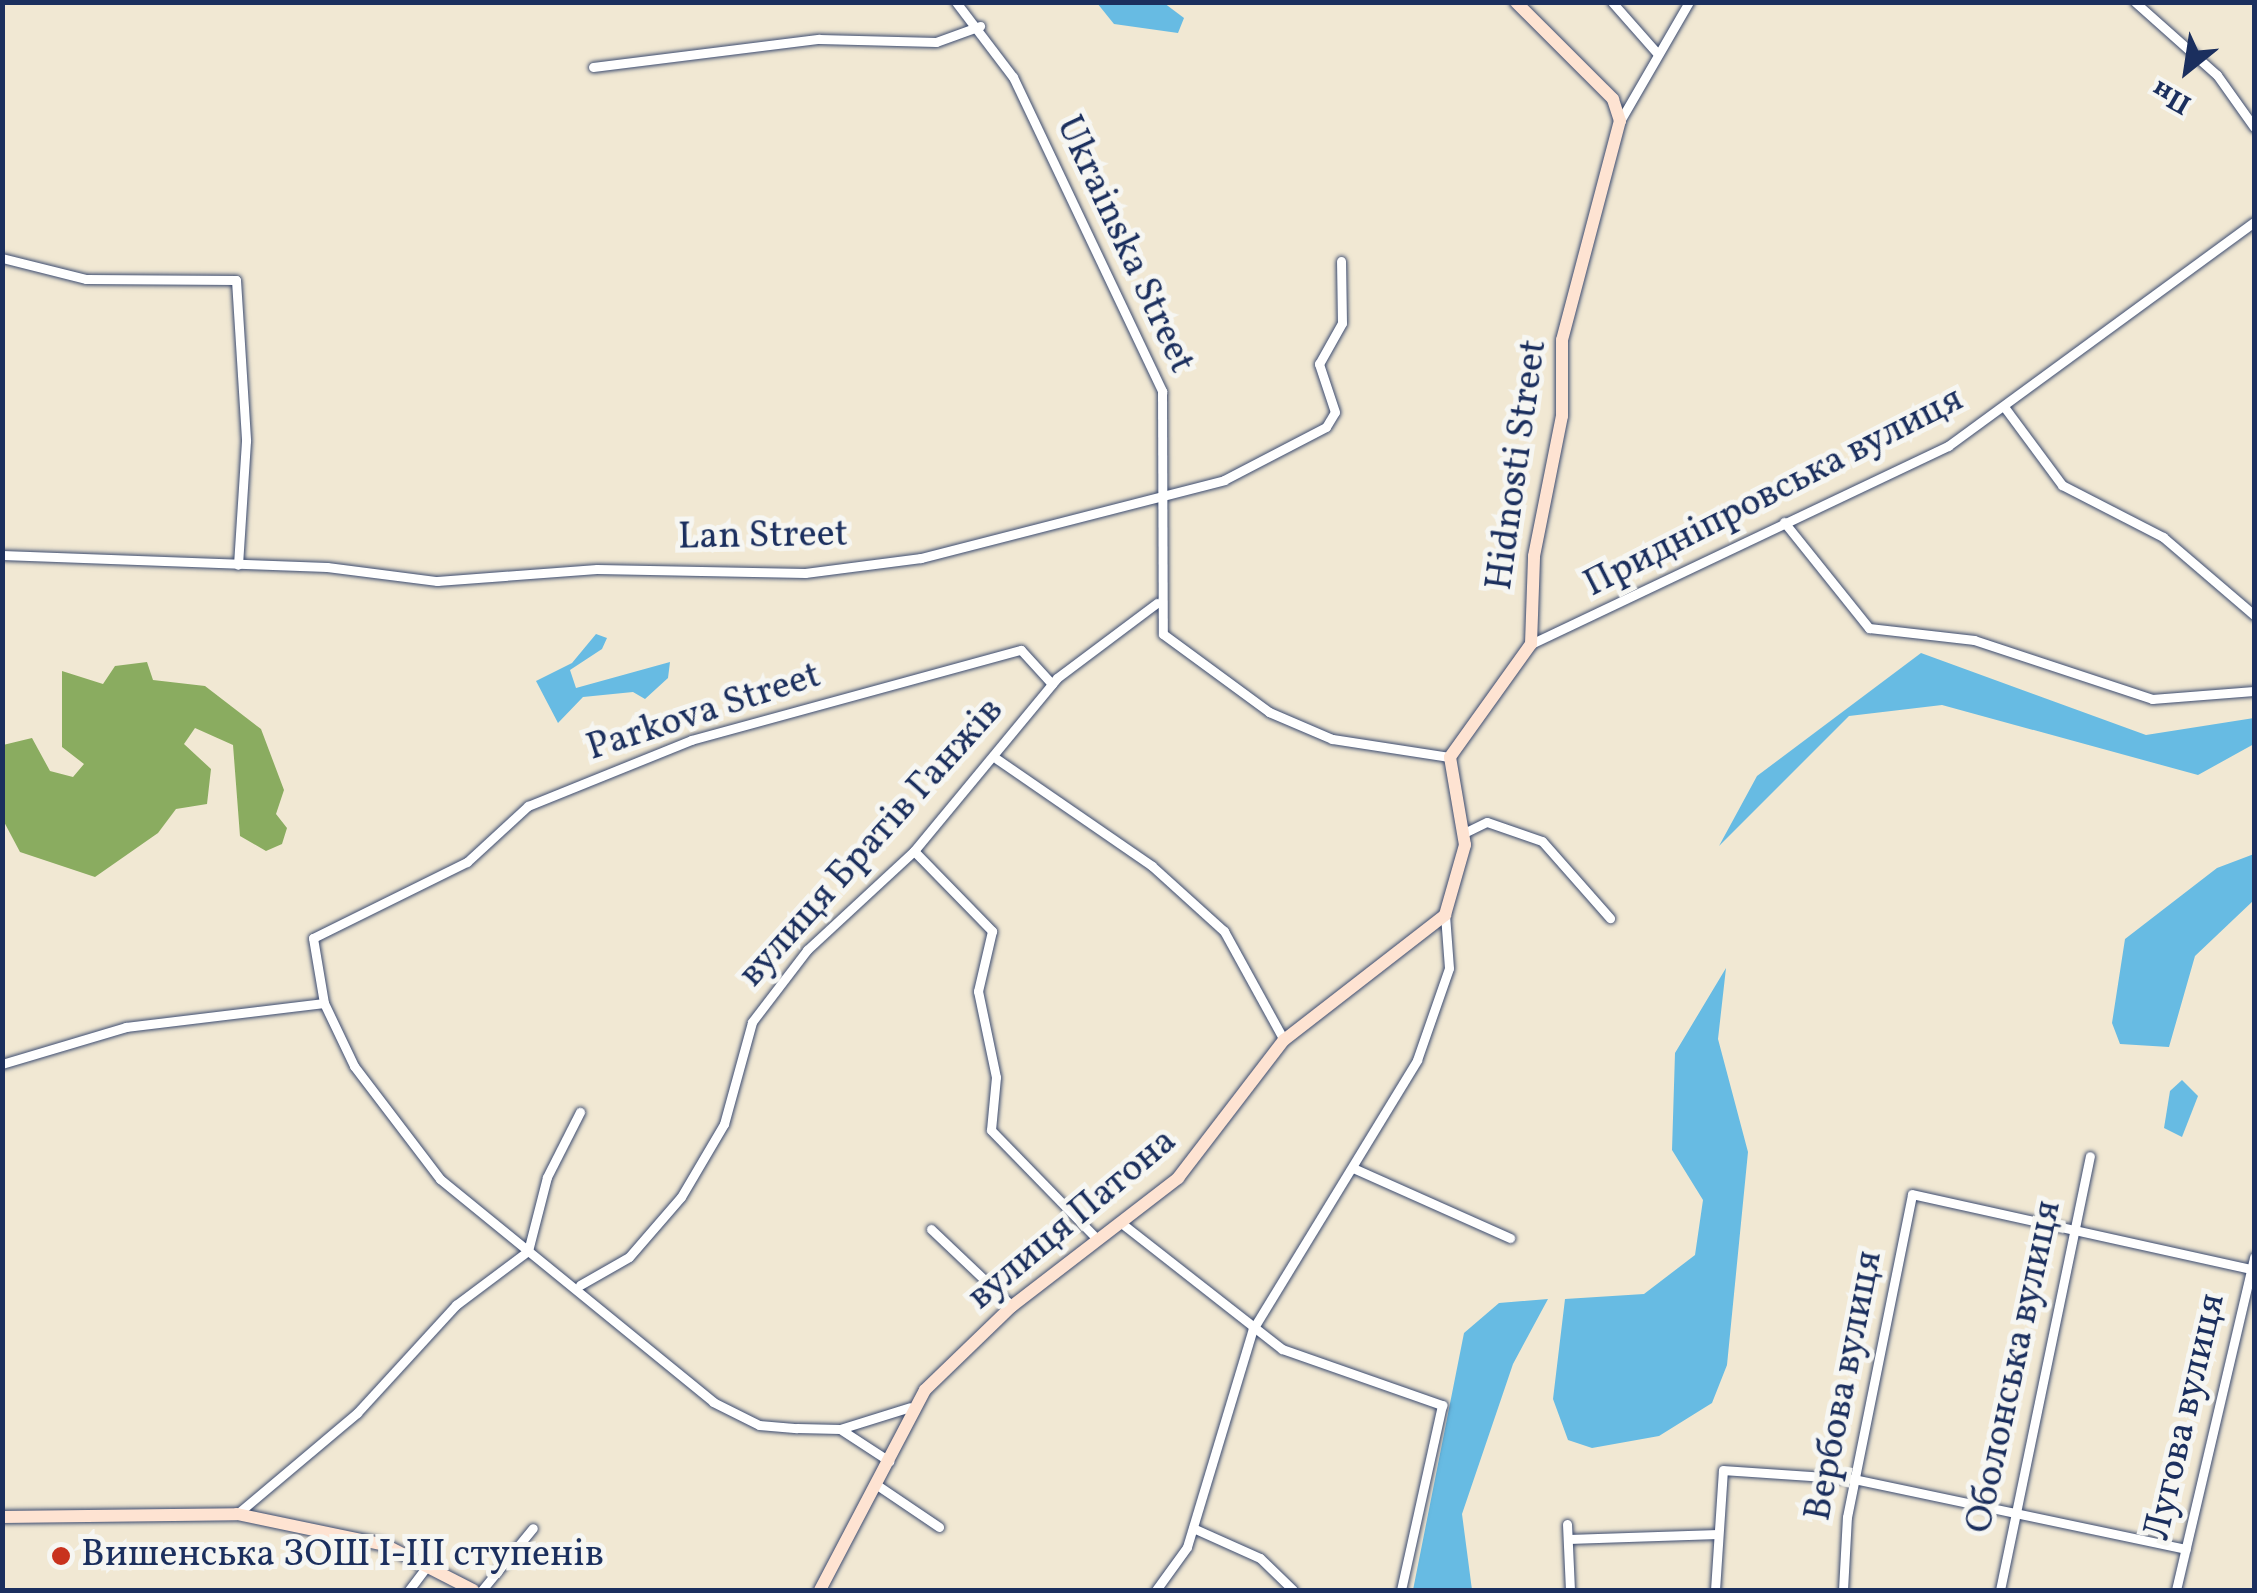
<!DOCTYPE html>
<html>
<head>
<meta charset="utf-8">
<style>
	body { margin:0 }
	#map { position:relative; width:2257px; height:1593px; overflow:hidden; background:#f1e8d3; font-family:Vollkorn,serif }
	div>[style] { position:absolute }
	.forest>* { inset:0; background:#8aac60 }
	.water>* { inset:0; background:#67bbe3 }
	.roads { filter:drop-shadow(0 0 2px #3b4b70) drop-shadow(0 0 2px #3b4b70) }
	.street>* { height:9px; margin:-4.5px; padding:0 4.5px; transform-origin:4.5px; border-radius:4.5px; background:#fff }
	.secondary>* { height:12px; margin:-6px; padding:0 6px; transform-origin:6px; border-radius:6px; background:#fee3d2 }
	.dots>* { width:28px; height:28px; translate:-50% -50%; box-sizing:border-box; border:5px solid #f6f6f2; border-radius:50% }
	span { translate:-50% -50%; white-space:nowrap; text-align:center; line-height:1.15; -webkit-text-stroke:10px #f6f6f2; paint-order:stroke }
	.street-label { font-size:38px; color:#1b2f5e }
	.poi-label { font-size:38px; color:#1b2f5e }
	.left { translate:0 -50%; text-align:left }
	.frame { position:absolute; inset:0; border:5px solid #1b2f5e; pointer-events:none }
	.north { position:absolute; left:2137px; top:20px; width:100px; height:100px; -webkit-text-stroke:8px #f6f6f2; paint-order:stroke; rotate:210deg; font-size:28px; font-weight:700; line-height:40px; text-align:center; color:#1b2f5e }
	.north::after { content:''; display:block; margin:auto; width:35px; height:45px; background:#1b2f5e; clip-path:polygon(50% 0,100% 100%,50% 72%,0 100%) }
</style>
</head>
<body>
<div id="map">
	<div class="forest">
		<div style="clip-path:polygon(147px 662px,153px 680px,205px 686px,261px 729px,284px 790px,276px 814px,287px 828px,282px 844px,266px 851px,240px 836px,233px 745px,195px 728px,184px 744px,211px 769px,207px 804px,176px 809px,158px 833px,95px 877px,20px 852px,3px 820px,3px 745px,32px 738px,50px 771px,73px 777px,84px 764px,62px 747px,62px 671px,103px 684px,115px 666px)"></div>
	</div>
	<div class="water">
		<div style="clip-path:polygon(1097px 3px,1164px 3px,1184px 18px,1178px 33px,1114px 24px)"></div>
		<div style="clip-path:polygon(596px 634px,607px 638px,602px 649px,570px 670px,576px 688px,670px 662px,668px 678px,645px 699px,633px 692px,583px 697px,558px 723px,536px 681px,572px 663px)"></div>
		<div style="clip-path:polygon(1921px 653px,2146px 735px,2254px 718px,2254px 744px,2198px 775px,1942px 705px,1849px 716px,1719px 846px,1757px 776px)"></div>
		<div style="clip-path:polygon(2254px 854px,2254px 900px,2195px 956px,2169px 1047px,2120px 1044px,2112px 1023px,2125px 939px,2217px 868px)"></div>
		<div style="clip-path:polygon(1726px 968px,1718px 1039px,1748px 1152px,1727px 1365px,1712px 1403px,1659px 1436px,1592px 1448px,1568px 1440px,1553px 1399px,1565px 1299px,1644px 1294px,1695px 1255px,1703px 1200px,1672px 1150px,1675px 1053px)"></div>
		<div style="clip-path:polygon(2182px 1080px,2198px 1096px,2182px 1137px,2164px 1128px,2170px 1091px)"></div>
		<div style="clip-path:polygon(1548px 1299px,1513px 1364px,1462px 1514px,1472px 1590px,1413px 1590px,1464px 1333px,1499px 1303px)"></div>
	</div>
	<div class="roads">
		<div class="street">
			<div style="left:956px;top:2px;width:94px;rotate:52.8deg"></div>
			<div style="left:1013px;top:77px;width:348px;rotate:64.6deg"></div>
			<div style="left:1162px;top:391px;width:243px;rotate:89.8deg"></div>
			<div style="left:1163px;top:634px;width:132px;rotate:36.3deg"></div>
			<div style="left:1269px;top:712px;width:69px;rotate:23.2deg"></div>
			<div style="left:1332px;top:739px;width:119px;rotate:8.7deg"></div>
			<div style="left:1612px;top:2px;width:68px;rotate:48.6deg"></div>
			<div style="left:2135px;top:2px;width:110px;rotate:41.7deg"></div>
			<div style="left:2217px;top:75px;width:64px;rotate:54.6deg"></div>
			<div style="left:593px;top:67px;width:228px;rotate:-7.1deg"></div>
			<div style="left:819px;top:39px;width:117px;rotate:1.5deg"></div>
			<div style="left:936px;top:42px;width:47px;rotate:-20deg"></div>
			<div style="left:1620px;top:121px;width:138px;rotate:-59.9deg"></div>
			<div style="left:2px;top:258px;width:87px;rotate:14deg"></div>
			<div style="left:86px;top:279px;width:150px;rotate:0.4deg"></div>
			<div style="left:236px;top:280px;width:161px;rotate:86.4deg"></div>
			<div style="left:246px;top:441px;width:124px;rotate:93.7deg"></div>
			<div style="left:2005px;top:408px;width:96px;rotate:53.5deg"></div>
			<div style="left:2062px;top:485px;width:114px;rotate:27.2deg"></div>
			<div style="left:2163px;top:537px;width:120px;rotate:40.6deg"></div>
			<div style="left:1784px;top:522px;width:136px;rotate:51.3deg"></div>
			<div style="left:1869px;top:628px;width:106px;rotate:6.5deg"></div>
			<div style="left:1974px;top:640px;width:188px;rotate:18.3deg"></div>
			<div style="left:2152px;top:699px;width:102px;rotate:-4.5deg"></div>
			<div style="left:2px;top:555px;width:325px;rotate:2.1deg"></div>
			<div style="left:327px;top:567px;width:111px;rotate:7.3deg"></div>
			<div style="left:437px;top:581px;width:160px;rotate:-4.3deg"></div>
			<div style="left:597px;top:569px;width:208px;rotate:1.1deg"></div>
			<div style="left:805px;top:573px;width:117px;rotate:-7.4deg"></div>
			<div style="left:921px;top:558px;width:313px;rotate:-14.4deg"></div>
			<div style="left:1224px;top:480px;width:115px;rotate:-27.5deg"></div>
			<div style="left:1326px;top:427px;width:17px;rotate:-59deg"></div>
			<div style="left:1335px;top:412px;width:51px;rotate:-108.4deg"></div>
			<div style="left:1319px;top:364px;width:47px;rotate:-60.7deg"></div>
			<div style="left:1342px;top:323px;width:62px;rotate:-90.9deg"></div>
			<div style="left:1531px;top:644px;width:462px;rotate:-25.4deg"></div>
			<div style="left:1948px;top:446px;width:379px;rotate:-36.2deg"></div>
			<div style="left:997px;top:759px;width:188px;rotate:34.6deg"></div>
			<div style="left:1152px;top:866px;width:97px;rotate:42.1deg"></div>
			<div style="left:1224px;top:931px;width:124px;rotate:61.2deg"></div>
			<div style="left:1464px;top:833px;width:25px;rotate:-26deg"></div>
			<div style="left:1487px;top:822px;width:58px;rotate:19.1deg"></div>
			<div style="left:1542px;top:841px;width:103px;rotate:48.6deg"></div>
			<div style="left:914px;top:851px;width:112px;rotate:45.7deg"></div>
			<div style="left:992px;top:931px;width:62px;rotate:103.1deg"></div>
			<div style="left:978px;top:991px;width:88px;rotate:78.2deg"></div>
			<div style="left:996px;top:1077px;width:53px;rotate:95.4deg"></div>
			<div style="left:991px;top:1130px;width:151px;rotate:45.8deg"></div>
			<div style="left:324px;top:1003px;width:70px;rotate:64.5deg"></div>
			<div style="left:354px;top:1066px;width:142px;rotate:52.7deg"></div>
			<div style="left:440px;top:1179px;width:353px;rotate:39.2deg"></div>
			<div style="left:713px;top:1402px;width:51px;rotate:26.6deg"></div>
			<div style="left:759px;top:1425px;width:38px;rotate:5deg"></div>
			<div style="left:797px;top:1428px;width:43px;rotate:1.3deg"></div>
			<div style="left:840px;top:1429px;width:73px;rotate:-17.4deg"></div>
			<div style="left:2px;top:1064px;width:129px;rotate:-16.6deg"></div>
			<div style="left:126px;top:1027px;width:199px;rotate:-6.9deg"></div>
			<div style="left:324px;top:1003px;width:66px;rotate:-99.6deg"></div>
			<div style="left:313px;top:938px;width:172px;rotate:-26.3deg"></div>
			<div style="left:467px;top:862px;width:83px;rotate:-42.6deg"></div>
			<div style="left:528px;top:806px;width:176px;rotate:-22deg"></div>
			<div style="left:691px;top:740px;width:342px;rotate:-15.3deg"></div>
			<div style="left:1021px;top:650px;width:46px;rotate:47.6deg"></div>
			<div style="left:1353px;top:1168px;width:172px;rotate:24deg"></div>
			<div style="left:1120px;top:1222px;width:206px;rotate:38.1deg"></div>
			<div style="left:1282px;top:1349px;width:170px;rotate:19.3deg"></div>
			<div style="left:1442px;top:1405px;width:189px;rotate:102.5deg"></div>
			<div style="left:931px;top:1229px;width:112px;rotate:43.5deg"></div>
			<div style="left:528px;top:1251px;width:76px;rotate:-75.6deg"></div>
			<div style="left:547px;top:1177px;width:73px;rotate:-63.1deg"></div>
			<div style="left:580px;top:1285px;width:56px;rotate:-29.7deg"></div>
			<div style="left:629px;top:1257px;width:79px;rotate:-49.1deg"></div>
			<div style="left:681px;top:1197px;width:85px;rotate:-59.5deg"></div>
			<div style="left:724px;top:1124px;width:106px;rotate:-74.6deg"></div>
			<div style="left:752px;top:1022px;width:91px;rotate:-52.6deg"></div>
			<div style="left:807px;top:950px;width:146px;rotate:-42.8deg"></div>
			<div style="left:914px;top:851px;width:224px;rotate:-50.4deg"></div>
			<div style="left:1057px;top:678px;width:125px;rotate:-36.9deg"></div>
			<div style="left:840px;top:1429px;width:59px;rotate:33.1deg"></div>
			<div style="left:877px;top:1485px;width:75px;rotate:34.1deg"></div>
			<div style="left:237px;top:1514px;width:157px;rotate:-40.1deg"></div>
			<div style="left:357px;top:1413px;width:147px;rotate:-47.5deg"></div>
			<div style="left:456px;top:1305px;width:90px;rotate:-36.9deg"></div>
			<div style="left:1567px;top:1524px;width:66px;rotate:87.4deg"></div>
			<div style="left:1193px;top:1528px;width:73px;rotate:24.1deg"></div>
			<div style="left:1260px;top:1558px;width:46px;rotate:44.1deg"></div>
			<div style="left:1568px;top:1539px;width:150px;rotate:-1.9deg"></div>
			<div style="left:409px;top:1590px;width:34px;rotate:-53deg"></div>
			<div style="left:482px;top:1590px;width:80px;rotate:-50.6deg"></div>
			<div style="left:1156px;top:1590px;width:53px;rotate:-54.2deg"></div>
			<div style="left:1187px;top:1547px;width:228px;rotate:-73.2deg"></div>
			<div style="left:1253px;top:1329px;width:315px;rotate:-58.6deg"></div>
			<div style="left:1417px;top:1060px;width:97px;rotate:-70.8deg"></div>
			<div style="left:1449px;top:968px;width:53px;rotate:-94.3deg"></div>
			<div style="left:1715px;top:1590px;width:120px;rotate:-86.2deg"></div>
			<div style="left:1723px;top:1470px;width:131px;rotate:3.9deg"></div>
			<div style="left:1854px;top:1479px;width:339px;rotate:11.9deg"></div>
			<div style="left:1843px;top:1590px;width:73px;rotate:-86.9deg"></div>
			<div style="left:1847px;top:1517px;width:329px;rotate:-78.6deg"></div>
			<div style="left:1912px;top:1194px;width:350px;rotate:12.5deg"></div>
			<div style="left:2000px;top:1590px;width:443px;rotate:-78.3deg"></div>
			<div style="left:2176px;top:1590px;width:342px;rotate:-76.8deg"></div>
		</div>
		<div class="secondary">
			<div style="left:2px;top:1517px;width:235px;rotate:-0.7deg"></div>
			<div style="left:237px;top:1514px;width:151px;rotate:11.8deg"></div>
			<div style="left:385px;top:1545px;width:99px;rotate:27.1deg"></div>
			<div style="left:820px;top:1590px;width:226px;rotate:-62.3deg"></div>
			<div style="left:925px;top:1390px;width:121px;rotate:-44deg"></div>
			<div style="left:1012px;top:1306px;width:210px;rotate:-37.6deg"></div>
			<div style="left:1178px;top:1178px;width:174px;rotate:-52.5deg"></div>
			<div style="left:1284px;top:1040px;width:204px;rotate:-37.8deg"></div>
			<div style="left:1445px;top:915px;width:73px;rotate:-74.1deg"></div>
			<div style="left:1465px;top:845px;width:89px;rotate:-99.7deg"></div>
			<div style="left:1450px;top:757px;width:139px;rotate:-54.4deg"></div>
			<div style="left:1531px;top:644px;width:88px;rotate:-88deg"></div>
			<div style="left:1534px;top:556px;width:143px;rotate:-78.7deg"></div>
			<div style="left:1562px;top:416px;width:76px;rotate:-90deg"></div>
			<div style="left:1562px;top:340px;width:227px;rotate:-75.2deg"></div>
			<div style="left:1620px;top:121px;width:23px;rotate:-108deg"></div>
			<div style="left:1613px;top:99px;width:137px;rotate:-135deg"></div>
		</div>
	</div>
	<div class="dots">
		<div style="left:61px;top:1556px;background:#c8321e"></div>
	</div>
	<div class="street-label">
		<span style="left:1124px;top:245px;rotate:65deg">Ukrainska Street</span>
		<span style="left:1518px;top:465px;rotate:-82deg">Hidnosti Street</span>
		<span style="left:1774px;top:493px;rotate:-27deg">Придніпровська вулиця</span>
		<span style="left:763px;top:537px;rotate:-1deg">Lan Street</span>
		<span style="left:704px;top:713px;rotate:-18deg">Parkova Street</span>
		<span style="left:872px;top:843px;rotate:-48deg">вулиця Братів Ганжів</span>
		<span style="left:1073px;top:1220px;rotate:-40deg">вулиця Патона</span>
		<span style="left:2015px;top:1367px;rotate:-78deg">Оболонська вулиця</span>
		<span style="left:1845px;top:1386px;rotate:-79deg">Вербова вулиця</span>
		<span style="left:2186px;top:1417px;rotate:-77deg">Лугова вулиця</span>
	</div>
	<div class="poi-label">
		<span class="left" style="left:81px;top:1556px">Вишенська ЗОШ І-ІІІ ступенів</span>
	</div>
	<div class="frame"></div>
	<div class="north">Пн</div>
</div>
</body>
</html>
